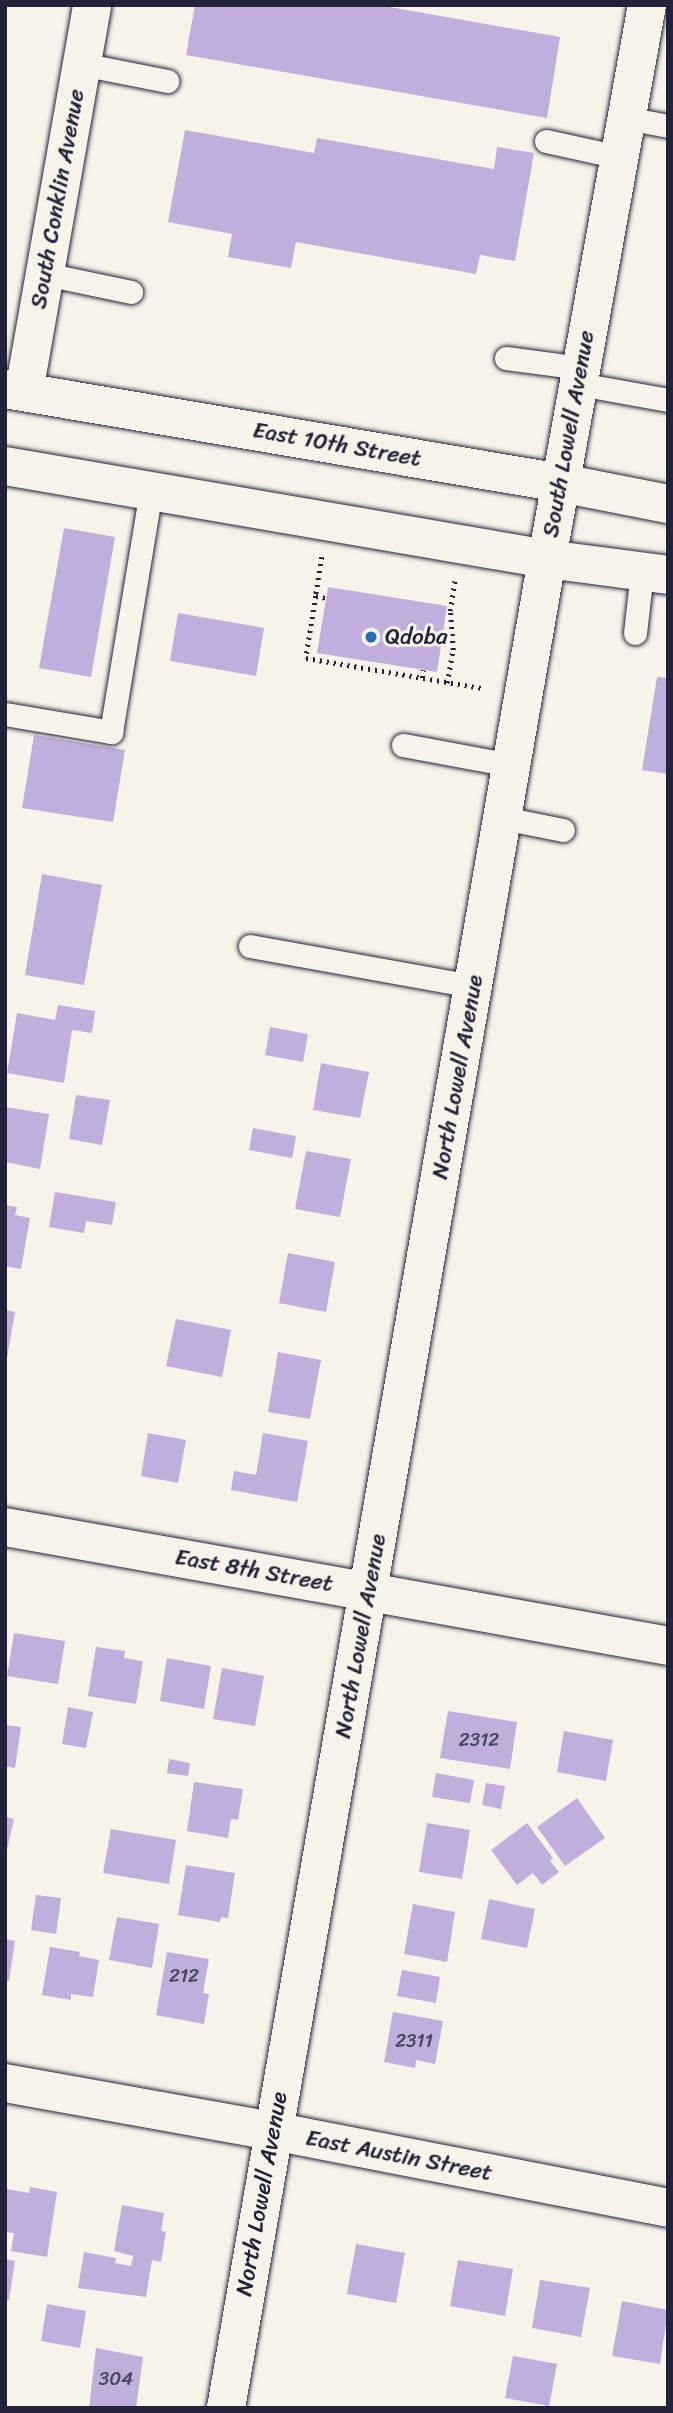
<!DOCTYPE html>
<html>
<head>
<meta charset="utf-8">
<style>
	body { margin:0 }
	#map { position:relative; width:673px; height:2413px; overflow:hidden; background:#f7f3e8; font-family:Sriracha,sans-serif }
	div>[style] { position:absolute }
	.building>* { inset:0; background:#c0aedd }
	.path>* { height:4.5px; margin-top:-2.25px; transform-origin:0; background:repeating-linear-gradient(90deg,#22223b 0 2px,transparent 0 7px) }
	.roads { filter:drop-shadow(0 0 2px #22223b) drop-shadow(0 0 2px #22223b) }
	.service>* { height:23px; margin:-11.5px; padding:0 11.5px; transform-origin:11.5px; border-radius:11.5px; background:#f7f3e8 }
	.minor>* { height:38px; margin:-19px; padding:0 19px; transform-origin:19px; border-radius:19px; background:#f7f3e8 }
	.tertiary>* { height:38px; margin:-19px; padding:0 19px; transform-origin:19px; border-radius:19px; background:#f7f3e8 }
	.primary>* { height:38px; margin:-19px; padding:0 19px; transform-origin:19px; border-radius:19px; background:#f7f3e8 }
	.dots>* { width:19px; height:19px; translate:-50% -50%; box-sizing:border-box; border:4px solid #f7f3e8; border-radius:50% }
	span { translate:-50% -50%; white-space:nowrap; text-align:center; line-height:1.15; -webkit-text-stroke:6px #f7f3e8; paint-order:stroke }
	.number-label { font-size:19px; color:#4a4564 }
	.number-label span { -webkit-text-stroke-width:0 }
	.street-label { font-size:23px; color:#22223b }
	.poi-label { font-size:23px; color:#22223b }
	.left { translate:0 -50%; text-align:left }
	.frame { position:absolute; inset:0; border:7px solid #22223b; pointer-events:none }
</style>
</head>
<body>
<div id="map">
	<div class="building">
		<div style="clip-path:polygon(195px 5px,378px 5px,560px 37px,547px 118px,186px 55px)"></div>
		<div style="clip-path:polygon(185px 130px,314px 153px,317px 138px,494px 169px,497px 147px,534px 153px,515px 261px,480px 255px,476px 274px,296px 242px,291px 268px,228px 257px,232px 234px,168px 222px)"></div>
		<div style="clip-path:polygon(64px 528px,115px 537px,91px 677px,39px 668px)"></div>
		<div style="clip-path:polygon(328px 587px,447px 606px,437px 672px,317px 653px)"></div>
		<div style="clip-path:polygon(178px 613px,264px 628px,256px 676px,170px 661px)"></div>
		<div style="clip-path:polygon(657px 677px,668px 678px,668px 774px,642px 770px)"></div>
		<div style="clip-path:polygon(34px 735px,125px 750px,113px 822px,22px 808px)"></div>
		<div style="clip-path:polygon(42px 874px,102px 885px,84px 985px,25px 975px)"></div>
		<div style="clip-path:polygon(58px 1005px,95px 1011px,92px 1033px,72px 1030px,64px 1083px,7px 1073px,17px 1013px,55px 1020px)"></div>
		<div style="clip-path:polygon(270px 1027px,308px 1034px,303px 1062px,265px 1055px)"></div>
		<div style="clip-path:polygon(321px 1063px,369px 1072px,360px 1118px,313px 1110px)"></div>
		<div style="clip-path:polygon(76px 1095px,110px 1100px,102px 1145px,69px 1139px)"></div>
		<div style="clip-path:polygon(5px 1107px,49px 1114px,40px 1169px,5px 1162px)"></div>
		<div style="clip-path:polygon(253px 1128px,296px 1136px,292px 1158px,249px 1150px)"></div>
		<div style="clip-path:polygon(306px 1151px,351px 1159px,340px 1217px,295px 1209px)"></div>
		<div style="clip-path:polygon(55px 1192px,116px 1202px,112px 1225px,86px 1221px,84px 1233px,49px 1227px)"></div>
		<div style="clip-path:polygon(5px 1205px,17px 1207px,15px 1215px,30px 1218px,21px 1269px,5px 1266px)"></div>
		<div style="clip-path:polygon(288px 1253px,335px 1262px,326px 1312px,279px 1303px)"></div>
		<div style="clip-path:polygon(5px 1310px,15px 1312px,7px 1358px,5px 1358px)"></div>
		<div style="clip-path:polygon(176px 1319px,231px 1330px,222px 1377px,166px 1366px)"></div>
		<div style="clip-path:polygon(278px 1352px,321px 1360px,310px 1419px,268px 1412px)"></div>
		<div style="clip-path:polygon(148px 1433px,186px 1440px,178px 1483px,141px 1476px)"></div>
		<div style="clip-path:polygon(263px 1433px,308px 1441px,297px 1502px,231px 1490px,234px 1471px,256px 1475px)"></div>
		<div style="clip-path:polygon(14px 1633px,65px 1641px,58px 1684px,7px 1676px)"></div>
		<div style="clip-path:polygon(96px 1647px,125px 1651px,124px 1658px,143px 1661px,136px 1704px,88px 1696px)"></div>
		<div style="clip-path:polygon(167px 1658px,211px 1666px,204px 1709px,160px 1701px)"></div>
		<div style="clip-path:polygon(222px 1668px,264px 1676px,255px 1726px,213px 1719px)"></div>
		<div style="clip-path:polygon(68px 1707px,93px 1712px,86px 1748px,62px 1744px)"></div>
		<div style="clip-path:polygon(448px 1711px,517px 1722px,510px 1769px,440px 1758px)"></div>
		<div style="clip-path:polygon(5px 1725px,21px 1727px,15px 1768px,5px 1766px)"></div>
		<div style="clip-path:polygon(564px 1731px,613px 1740px,606px 1781px,557px 1772px)"></div>
		<div style="clip-path:polygon(169px 1759px,190px 1763px,188px 1776px,167px 1773px)"></div>
		<div style="clip-path:polygon(436px 1773px,474px 1780px,470px 1803px,432px 1797px)"></div>
		<div style="clip-path:polygon(194px 1782px,243px 1789px,238px 1820px,231px 1819px,228px 1838px,187px 1831px)"></div>
		<div style="clip-path:polygon(486px 1783px,505px 1786px,501px 1809px,482px 1805px)"></div>
		<div style="clip-path:polygon(577px 1798px,605px 1838px,565px 1866px,537px 1827px)"></div>
		<div style="clip-path:polygon(5px 1817px,14px 1819px,6px 1854px,5px 1854px)"></div>
		<div style="clip-path:polygon(427px 1823px,470px 1830px,462px 1879px,419px 1872px)"></div>
		<div style="clip-path:polygon(527px 1823px,553px 1858px,550px 1861px,559px 1872px,542px 1885px,533px 1873px,517px 1885px,491px 1850px)"></div>
		<div style="clip-path:polygon(111px 1829px,176px 1840px,169px 1884px,103px 1873px)"></div>
		<div style="clip-path:polygon(186px 1865px,235px 1873px,228px 1918px,221px 1917px,220px 1922px,178px 1915px)"></div>
		<div style="clip-path:polygon(36px 1895px,61px 1898px,56px 1934px,31px 1930px)"></div>
		<div style="clip-path:polygon(489px 1899px,535px 1909px,527px 1948px,481px 1939px)"></div>
		<div style="clip-path:polygon(413px 1904px,455px 1912px,447px 1962px,404px 1954px)"></div>
		<div style="clip-path:polygon(117px 1917px,159px 1924px,152px 1968px,109px 1960px)"></div>
		<div style="clip-path:polygon(5px 1939px,15px 1941px,9px 1981px,5px 1981px)"></div>
		<div style="clip-path:polygon(50px 1947px,80px 1952px,79px 1956px,99px 1960px,93px 1997px,71px 1994px,71px 2000px,42px 1995px)"></div>
		<div style="clip-path:polygon(167px 1952px,209px 1959px,203px 1993px,209px 1994px,204px 2024px,156px 2015px)"></div>
		<div style="clip-path:polygon(402px 1970px,440px 1977px,436px 2003px,397px 1996px)"></div>
		<div style="clip-path:polygon(393px 2012px,443px 2021px,435px 2064px,416px 2060px,415px 2068px,384px 2062px)"></div>
		<div style="clip-path:polygon(30px 2187px,57px 2192px,47px 2257px,11px 2251px,14px 2233px,5px 2232px,7px 2189px,29px 2193px)"></div>
		<div style="clip-path:polygon(122px 2205px,164px 2213px,161px 2231px,166px 2232px,161px 2262px,152px 2260px,146px 2297px,78px 2288px,84px 2252px,116px 2258px,115px 2263px,131px 2266px,133px 2256px,114px 2251px)"></div>
		<div style="clip-path:polygon(356px 2244px,405px 2253px,396px 2303px,347px 2294px)"></div>
		<div style="clip-path:polygon(5px 2259px,15px 2261px,9px 2300px,5px 2299px)"></div>
		<div style="clip-path:polygon(458px 2260px,513px 2269px,505px 2316px,450px 2306px)"></div>
		<div style="clip-path:polygon(540px 2280px,590px 2288px,581px 2337px,532px 2328px)"></div>
		<div style="clip-path:polygon(622px 2301px,668px 2310px,660px 2364px,612px 2356px)"></div>
		<div style="clip-path:polygon(47px 2304px,86px 2311px,80px 2348px,41px 2341px)"></div>
		<div style="clip-path:polygon(96px 2348px,143px 2357px,136px 2408px,89px 2408px)"></div>
		<div style="clip-path:polygon(513px 2356px,557px 2364px,549px 2406px,505px 2398px)"></div>
	</div>
	<div class="path">
		<div style="left:322px;top:557px;width:39px;rotate:99deg"></div>
		<div style="left:316px;top:596px;width:10px;rotate:11deg"></div>
		<div style="left:316px;top:596px;width:63px;rotate:99.2deg"></div>
		<div style="left:306px;top:658px;width:179px;rotate:9.7deg"></div>
		<div style="left:422px;top:678px;width:8px;rotate:-83deg"></div>
		<div style="left:447px;top:683px;width:34px;rotate:-80deg"></div>
		<div style="left:453px;top:650px;width:39px;rotate:-94deg"></div>
		<div style="left:450px;top:611px;width:31px;rotate:-81deg"></div>
	</div>
	<div class="roads">
		<div class="service">
			<div style="left:81px;top:64px;width:88px;rotate:11.2deg"></div>
			<div style="left:626px;top:118px;width:43px;rotate:10.8deg"></div>
			<div style="left:546px;top:141px;width:75px;rotate:12.4deg"></div>
			<div style="left:45px;top:274px;width:88px;rotate:11.8deg"></div>
			<div style="left:506px;top:358px;width:77px;rotate:7.5deg"></div>
			<div style="left:579px;top:384px;width:90px;rotate:10.2deg"></div>
			<div style="left:635px;top:633px;width:61px;rotate:-83.5deg"></div>
			<div style="left:5px;top:714px;width:108px;rotate:9.6deg"></div>
			<div style="left:111px;top:732px;width:244px;rotate:-80.6deg"></div>
			<div style="left:403px;top:745px;width:110px;rotate:10.5deg"></div>
			<div style="left:503px;top:818px;width:61px;rotate:11.3deg"></div>
			<div style="left:250px;top:946px;width:227px;rotate:10.2deg"></div>
		</div>
		<div class="minor">
			<div style="left:24px;top:392px;width:393px;rotate:-80deg"></div>
			<div style="left:5px;top:1527px;width:370px;rotate:10.1deg"></div>
			<div style="left:5px;top:2083px;width:272px;rotate:10.2deg"></div>
			<div style="left:273px;top:2131px;width:402px;rotate:11deg"></div>
		</div>
		<div class="tertiary">
			<div style="left:369px;top:1592px;width:304px;rotate:10.2deg"></div>
			<div style="left:226px;top:2408px;width:1877px;rotate:-80.15deg"></div>
			<div style="left:547px;top:559px;width:563px;rotate:-79.77deg"></div>
		</div>
		<div class="primary">
			<div style="left:5px;top:389px;width:564px;rotate:9.6deg"></div>
			<div style="left:561px;top:483px;width:109px;rotate:11.1deg"></div>
			<div style="left:5px;top:466px;width:550px;rotate:9.74deg"></div>
			<div style="left:547px;top:559px;width:122px;rotate:7.5deg"></div>
		</div>
	</div>
	<div class="dots">
		<div style="left:371px;top:637px;background:#1f6fb2"></div>
	</div>
	<div class="number-label">
		<span style="left:479px;top:1740px">2312</span>
		<span style="left:184px;top:1976px">212</span>
		<span style="left:414px;top:2041px">2311</span>
		<span style="left:116px;top:2379px">304</span>
	</div>
	<div class="street-label">
		<span style="left:58px;top:199px;rotate:-80deg">South Conklin Avenue</span>
		<span style="left:569px;top:434px;rotate:-80deg">South Lowell Avenue</span>
		<span style="left:337px;top:445px;rotate:10deg">East 10th Street</span>
		<span style="left:458px;top:1077px;rotate:-80deg">North Lowell Avenue</span>
		<span style="left:254px;top:1571px;rotate:10deg">East 8th Street</span>
		<span style="left:361px;top:1636px;rotate:-80deg">North Lowell Avenue</span>
		<span style="left:399px;top:2156px;rotate:11deg">East Austin Street</span>
		<span style="left:262px;top:2194px;rotate:-80deg">North Lowell Avenue</span>
	</div>
	<div class="poi-label">
		<span class="left" style="left:385px;top:637px">Qdoba</span>
	</div>
	<div class="frame"></div>
</div>
</body>
</html>
